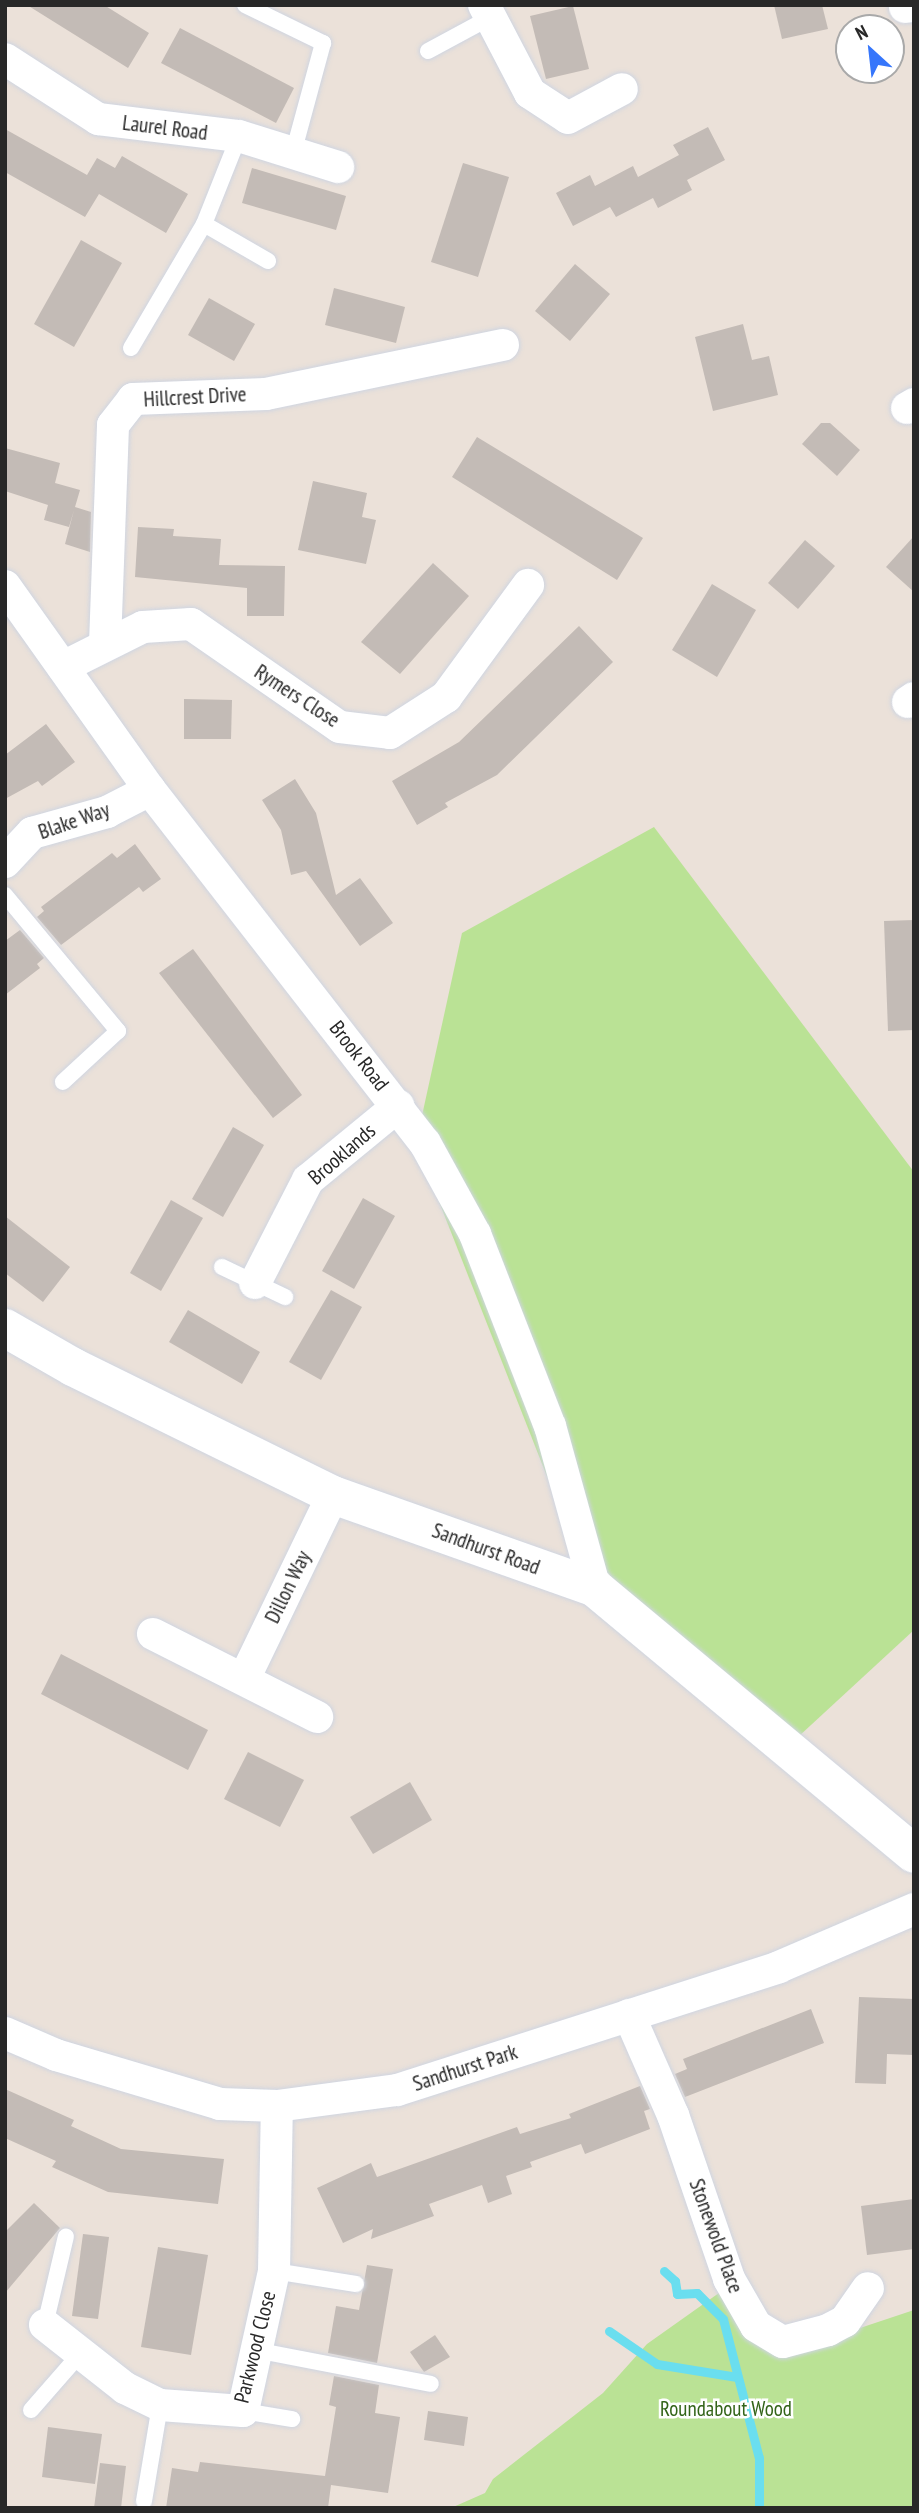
<!DOCTYPE html>
<html>
<head>
<meta charset="utf-8">
<style>
	body { margin:0 }
	#map { position:relative; width:919px; height:2513px; overflow:hidden; background:#ebe1d9; font-family:"PT Sans Narrow",sans-serif }
	div>[style] { position:absolute }
	.green>* { inset:0; background:#bae295 }
	.stream>* { height:9px; margin:-4.5px; padding:0 4.5px; transform-origin:4.5px; border-radius:4.5px; background:#6adeef }
	.building>* { inset:0; background:#c3bbb6 }
	.roads { filter:drop-shadow(0 0 2px #cfd5e1) drop-shadow(0 0 2px #cfd5e1) }
	.lane>* { height:16px; margin:-8px; padding:0 8px; transform-origin:8px; border-radius:8px; background:#fff }
	.street>* { height:32px; margin:-16px; padding:0 16px; transform-origin:16px; border-radius:16px; background:#fff }
	.secondary>* { height:38px; margin:-19px; padding:0 19px; transform-origin:19px; border-radius:19px; background:#fff }
	span { translate:-50% -50%; white-space:nowrap; text-align:center; line-height:1.15; -webkit-text-stroke:5px #fff; paint-order:stroke }
	.street-label { font-size:21px; color:#282828 }
	.park-label { font-size:21px; color:#336419 }
	.frame { position:absolute; inset:0; border:7px solid #282828; pointer-events:none }
	.north { position:absolute; left:835px; top:14px; width:70px; height:70px; box-sizing:border-box; background:#fff; border:2px solid #a9a9a9; border-radius:50%; rotate:333deg; font-size:19px; font-weight:700; line-height:28px; text-align:center; color:#282828 }
	.north::after { content:''; display:block; margin:auto; width:24px; height:32px; background:#3676fb; clip-path:polygon(50% 0,100% 100%,50% 72%,0 100%) }
</style>
</head>
<body>
<div id="map">
	<div class="green">
		<div style="clip-path:polygon(654px 827px,914px 1172px,914px 1630px,798px 1737px,583px 1568px,416px 1143px,462px 933px)"></div>
		<div style="clip-path:polygon(726px 2288px,812px 2344px,914px 2310px,914px 2508px,451px 2508px,485px 2493px,493px 2479px,603px 2393px,647px 2344px)"></div>
	</div>
	<div class="stream">
		<div style="left:664px;top:2271px;width:15px;rotate:42deg"></div>
		<div style="left:675px;top:2281px;width:13px;rotate:81deg"></div>
		<div style="left:677px;top:2294px;width:20px;rotate:-3deg"></div>
		<div style="left:697px;top:2293px;width:37px;rotate:45deg"></div>
		<div style="left:723px;top:2319px;width:144px;rotate:75.5deg"></div>
		<div style="left:759px;top:2458px;width:50px;rotate:90deg"></div>
		<div style="left:609px;top:2331px;width:58px;rotate:34.5deg"></div>
		<div style="left:657px;top:2364px;width:81px;rotate:9.2deg"></div>
	</div>
	<div class="building">
		<div style="clip-path:polygon(27px 5px,104px 5px,149px 33px,128px 68px)"></div>
		<div style="clip-path:polygon(774px 5px,822px 5px,828px 29px,782px 39px)"></div>
		<div style="clip-path:polygon(573px 6px,589px 69px,546px 79px,530px 16px)"></div>
		<div style="clip-path:polygon(180px 28px,294px 88px,276px 123px,161px 63px)"></div>
		<div style="clip-path:polygon(708px 127px,725px 160px,687px 180px,692px 190px,658px 208px,653px 198px,616px 217px,610px 207px,573px 226px,556px 193px,590px 175px,595px 186px,633px 166px,638px 177px,679px 155px,673px 145px)"></div>
		<div style="clip-path:polygon(5px 129px,87px 175px,97px 158px,115px 168px,122px 156px,188px 194px,166px 233px,99px 194px,85px 217px,5px 172px)"></div>
		<div style="clip-path:polygon(463px 163px,509px 177px,478px 277px,431px 262px)"></div>
		<div style="clip-path:polygon(252px 168px,346px 196px,336px 230px,242px 203px)"></div>
		<div style="clip-path:polygon(81px 240px,122px 263px,74px 347px,34px 324px)"></div>
		<div style="clip-path:polygon(575px 264px,610px 294px,570px 341px,535px 311px)"></div>
		<div style="clip-path:polygon(334px 288px,405px 307px,396px 343px,325px 325px)"></div>
		<div style="clip-path:polygon(209px 298px,255px 324px,234px 361px,188px 335px)"></div>
		<div style="clip-path:polygon(743px 324px,752px 360px,769px 356px,778px 395px,713px 411px,695px 337px)"></div>
		<div style="clip-path:polygon(821px 423px,830px 423px,860px 450px,837px 476px,802px 444px)"></div>
		<div style="clip-path:polygon(477px 437px,643px 538px,617px 580px,452px 477px)"></div>
		<div style="clip-path:polygon(5px 448px,60px 463px,55px 483px,80px 490px,75px 507px,91px 512px,90px 552px,65px 544px,74px 510px,69px 527px,44px 520px,48px 505px,5px 491px)"></div>
		<div style="clip-path:polygon(313px 481px,367px 493px,362px 517px,376px 520px,366px 564px,298px 550px)"></div>
		<div style="clip-path:polygon(138px 527px,174px 529px,173px 536px,221px 539px,219px 565px,285px 566px,284px 616px,247px 616px,247px 588px,135px 577px)"></div>
		<div style="clip-path:polygon(914px 536px,914px 592px,886px 567px)"></div>
		<div style="clip-path:polygon(805px 540px,835px 566px,798px 609px,768px 583px)"></div>
		<div style="clip-path:polygon(433px 563px,469px 596px,400px 674px,361px 642px)"></div>
		<div style="clip-path:polygon(712px 584px,756px 610px,717px 677px,672px 650px)"></div>
		<div style="clip-path:polygon(579px 626px,613px 662px,497px 775px,445px 803px,448px 807px,417px 825px,392px 781px,459px 742px)"></div>
		<div style="clip-path:polygon(184px 699px,232px 700px,231px 739px,184px 739px)"></div>
		<div style="clip-path:polygon(46px 724px,75px 762px,42px 786px,38px 781px,5px 799px,5px 755px)"></div>
		<div style="clip-path:polygon(295px 779px,316px 813px,336px 895px,360px 878px,393px 923px,360px 946px,306px 871px,291px 875px,281px 830px,262px 800px)"></div>
		<div style="clip-path:polygon(135px 844px,161px 879px,143px 892px,139px 887px,61px 945px,37px 917px,44px 911px,41px 907px,112px 853px,117px 858px)"></div>
		<div style="clip-path:polygon(914px 920px,914px 1030px,888px 1031px,884px 921px)"></div>
		<div style="clip-path:polygon(20px 930px,44px 958px,37px 964px,40px 968px,5px 995px,5px 941px)"></div>
		<div style="clip-path:polygon(193px 949px,302px 1095px,273px 1118px,159px 973px)"></div>
		<div style="clip-path:polygon(233px 1127px,264px 1145px,223px 1217px,192px 1199px)"></div>
		<div style="clip-path:polygon(363px 1198px,395px 1216px,354px 1289px,322px 1271px)"></div>
		<div style="clip-path:polygon(171px 1200px,203px 1218px,161px 1291px,130px 1273px)"></div>
		<div style="clip-path:polygon(5px 1216px,70px 1267px,43px 1302px,5px 1273px)"></div>
		<div style="clip-path:polygon(331px 1290px,362px 1307px,321px 1380px,289px 1362px)"></div>
		<div style="clip-path:polygon(188px 1310px,260px 1352px,242px 1384px,169px 1342px)"></div>
		<div style="clip-path:polygon(61px 1654px,208px 1730px,188px 1770px,41px 1694px)"></div>
		<div style="clip-path:polygon(248px 1752px,304px 1780px,280px 1827px,224px 1799px)"></div>
		<div style="clip-path:polygon(410px 1782px,432px 1820px,373px 1854px,350px 1817px)"></div>
		<div style="clip-path:polygon(859px 1997px,914px 1999px,914px 2055px,887px 2054px,886px 2084px,855px 2083px)"></div>
		<div style="clip-path:polygon(811px 2009px,824px 2043px,685px 2097px,675px 2074px,687px 2069px,683px 2059px)"></div>
		<div style="clip-path:polygon(640px 2086px,650px 2109px,644px 2111px,650px 2129px,585px 2154px,581px 2144px,530px 2162px,532px 2167px,506px 2176px,512px 2194px,488px 2203px,482px 2185px,429px 2204px,434px 2216px,371px 2239px,373px 2229px,343px 2243px,317px 2188px,371px 2163px,377px 2177px,517px 2127px,520px 2134px,571px 2118px,569px 2114px)"></div>
		<div style="clip-path:polygon(5px 2089px,74px 2120px,71px 2126px,121px 2149px,224px 2159px,218px 2204px,108px 2192px,52px 2167px,56px 2161px,5px 2138px)"></div>
		<div style="clip-path:polygon(914px 2199px,914px 2249px,867px 2255px,861px 2206px)"></div>
		<div style="clip-path:polygon(34px 2203px,60px 2228px,5px 2293px,5px 2232px)"></div>
		<div style="clip-path:polygon(83px 2234px,109px 2237px,98px 2319px,72px 2316px)"></div>
		<div style="clip-path:polygon(158px 2247px,208px 2255px,191px 2355px,141px 2347px)"></div>
		<div style="clip-path:polygon(367px 2265px,393px 2269px,377px 2363px,328px 2353px,336px 2306px,359px 2310px)"></div>
		<div style="clip-path:polygon(435px 2335px,450px 2357px,424px 2372px,410px 2352px)"></div>
		<div style="clip-path:polygon(334px 2376px,379px 2385px,375px 2413px,400px 2417px,388px 2493px,331px 2485px,328px 2508px,166px 2508px,172px 2468px,198px 2472px,200px 2462px,325px 2476px,336px 2407px,329px 2405px)"></div>
		<div style="clip-path:polygon(428px 2411px,468px 2417px,464px 2446px,424px 2440px)"></div>
		<div style="clip-path:polygon(48px 2427px,102px 2434px,95px 2484px,42px 2477px)"></div>
		<div style="clip-path:polygon(100px 2463px,126px 2466px,121px 2508px,94px 2508px)"></div>
	</div>
	<div class="roads">
		<div class="lane">
			<div style="left:245px;top:5px;width:87px;rotate:26deg"></div>
			<div style="left:323px;top:43px;width:111px;rotate:105.2deg"></div>
			<div style="left:428px;top:51px;width:69px;rotate:-28.4deg"></div>
			<div style="left:204px;top:224px;width:74px;rotate:30deg"></div>
			<div style="left:131px;top:348px;width:144px;rotate:-59.5deg"></div>
			<div style="left:204px;top:224px;width:95px;rotate:-68.3deg"></div>
			<div style="left:5px;top:895px;width:177px;rotate:50.3deg"></div>
			<div style="left:118px;top:1031px;width:75px;rotate:137.2deg"></div>
			<div style="left:222px;top:1267px;width:70px;rotate:25.5deg"></div>
			<div style="left:274px;top:2271px;width:83px;rotate:9deg"></div>
			<div style="left:45px;top:2325px;width:91px;rotate:-76.7deg"></div>
			<div style="left:255px;top:2350px;width:179px;rotate:10.9deg"></div>
			<div style="left:31px;top:2410px;width:74px;rotate:-48.8deg"></div>
			<div style="left:243px;top:2411px;width:50px;rotate:9.3deg"></div>
			<div style="left:144px;top:2501px;width:97px;rotate:-80.5deg"></div>
		</div>
		<div class="street">
			<div style="left:484px;top:5px;width:99px;rotate:62.4deg"></div>
			<div style="left:530px;top:93px;width:45px;rotate:33.3deg"></div>
			<div style="left:568px;top:118px;width:61px;rotate:-28.2deg"></div>
			<div style="left:905px;top:7px;width:9px;rotate:-6deg"></div>
			<div style="left:5px;top:59px;width:111px;rotate:32.8deg"></div>
			<div style="left:98px;top:119px;width:142px;rotate:6.9deg"></div>
			<div style="left:239px;top:136px;width:104px;rotate:17.4deg"></div>
			<div style="left:907px;top:408px;width:8px;rotate:-30deg"></div>
			<div style="left:5px;top:586px;width:250px;rotate:54.6deg"></div>
			<div style="left:150px;top:790px;width:447px;rotate:52.1deg"></div>
			<div style="left:425px;top:1143px;width:104px;rotate:61.2deg"></div>
			<div style="left:475px;top:1234px;width:206px;rotate:68.7deg"></div>
			<div style="left:550px;top:1426px;width:168px;rotate:74.5deg"></div>
			<div style="left:105px;top:644px;width:219px;rotate:-87.9deg"></div>
			<div style="left:113px;top:425px;width:33px;rotate:-52deg"></div>
			<div style="left:133px;top:399px;width:133px;rotate:-2.2deg"></div>
			<div style="left:266px;top:394px;width:242px;rotate:-11.7deg"></div>
			<div style="left:63px;top:667px;width:89px;rotate:-26.6deg"></div>
			<div style="left:143px;top:627px;width:48px;rotate:-3.6deg"></div>
			<div style="left:191px;top:624px;width:181px;rotate:34.7deg"></div>
			<div style="left:340px;top:727px;width:50px;rotate:6.8deg"></div>
			<div style="left:390px;top:733px;width:67px;rotate:-32.7deg"></div>
			<div style="left:446px;top:697px;width:139px;rotate:-53.8deg"></div>
			<div style="left:908px;top:702px;width:7px;rotate:-34deg"></div>
			<div style="left:5px;top:862px;width:40px;rotate:-47deg"></div>
			<div style="left:32px;top:833px;width:78px;rotate:-15.6deg"></div>
			<div style="left:107px;top:812px;width:48px;rotate:-27.1deg"></div>
			<div style="left:255px;top:1283px;width:116px;rotate:-62.8deg"></div>
			<div style="left:308px;top:1180px;width:117px;rotate:-39.4deg"></div>
			<div style="left:153px;top:1634px;width:184px;rotate:26.8deg"></div>
			<div style="left:244px;top:1679px;width:204px;rotate:-64.2deg"></div>
			<div style="left:629px;top:2015px;width:109px;rotate:66.3deg"></div>
			<div style="left:673px;top:2115px;width:173px;rotate:71.1deg"></div>
			<div style="left:729px;top:2279px;width:54px;rotate:60.1deg"></div>
			<div style="left:756px;top:2326px;width:31px;rotate:31deg"></div>
			<div style="left:783px;top:2342px;width:47px;rotate:-14.9deg"></div>
			<div style="left:828px;top:2330px;width:19px;rotate:-28deg"></div>
			<div style="left:845px;top:2321px;width:40px;rotate:-55.1deg"></div>
			<div style="left:5px;top:2033px;width:56px;rotate:23.3deg"></div>
			<div style="left:56px;top:2055px;width:171px;rotate:16.6deg"></div>
			<div style="left:220px;top:2104px;width:57px;rotate:2deg"></div>
			<div style="left:277px;top:2106px;width:121px;rotate:-7.6deg"></div>
			<div style="left:397px;top:2090px;width:401px;rotate:-17.8deg"></div>
			<div style="left:779px;top:1967px;width:147px;rotate:-23.2deg"></div>
			<div style="left:45px;top:2325px;width:102px;rotate:38.2deg"></div>
			<div style="left:125px;top:2388px;width:39px;rotate:26deg"></div>
			<div style="left:160px;top:2405px;width:83px;rotate:4.1deg"></div>
			<div style="left:243px;top:2411px;width:143px;rotate:-77.5deg"></div>
			<div style="left:274px;top:2271px;width:165px;rotate:-89deg"></div>
		</div>
		<div class="secondary">
			<div style="left:5px;top:1328px;width:78px;rotate:29.8deg"></div>
			<div style="left:73px;top:1367px;width:290px;rotate:26.2deg"></div>
			<div style="left:333px;top:1495px;width:278px;rotate:19.5deg"></div>
			<div style="left:595px;top:1588px;width:415px;rotate:39.8deg"></div>
		</div>
	</div>
	<div class="street-label">
		<span style="left:165px;top:128px;rotate:7deg">Laurel Road</span>
		<span style="left:195px;top:397px;rotate:-3deg">Hillcrest Drive</span>
		<span style="left:297px;top:696px;rotate:33deg">Rymers Close</span>
		<span style="left:74px;top:821px;rotate:-19deg">Blake Way</span>
		<span style="left:359px;top:1056px;rotate:52deg">Brook Road</span>
		<span style="left:342px;top:1154px;rotate:-41deg">Brooklands</span>
		<span style="left:486px;top:1549px;rotate:20deg">Sandhurst Road</span>
		<span style="left:288px;top:1587px;rotate:-64deg">Dillon Way</span>
		<span style="left:465px;top:2068px;rotate:-18deg">Sandhurst Park</span>
		<span style="left:716px;top:2236px;rotate:70deg">Stonewold Place</span>
		<span style="left:255px;top:2347px;rotate:-76deg">Parkwood Close</span>
	</div>
	<div class="park-label">
		<span style="left:726px;top:2409px">Roundabout Wood</span>
	</div>
	<div class="frame"></div>
	<div class="north">N</div>
</div>
</body>
</html>
